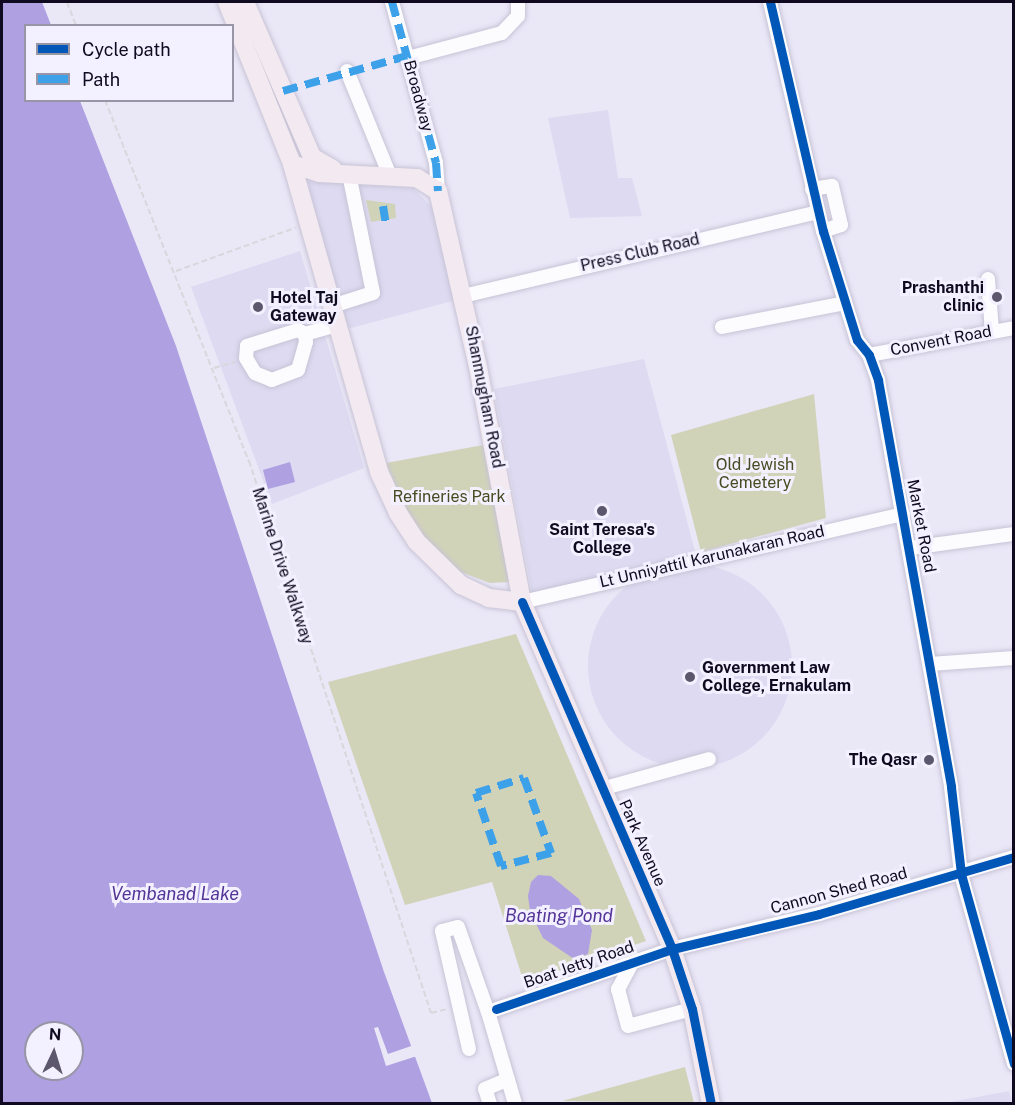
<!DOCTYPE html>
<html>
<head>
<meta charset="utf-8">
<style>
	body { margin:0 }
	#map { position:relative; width:1015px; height:1105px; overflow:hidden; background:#eae7f7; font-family:"Public Sans",sans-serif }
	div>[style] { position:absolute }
	.built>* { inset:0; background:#dddaf1 }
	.round { border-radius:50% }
	.green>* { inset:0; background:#d1d3b9 }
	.water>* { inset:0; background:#aea0e1 }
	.pier>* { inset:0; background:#eae7f7 }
	.path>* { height:2px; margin-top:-1px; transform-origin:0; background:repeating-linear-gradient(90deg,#d8d7dc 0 6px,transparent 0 9px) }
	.roads { filter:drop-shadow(0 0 2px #c7c3d6) drop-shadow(0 0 2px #c7c3d6) }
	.minor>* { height:14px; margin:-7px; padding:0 7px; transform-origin:7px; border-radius:7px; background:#fcfbfe }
	.major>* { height:18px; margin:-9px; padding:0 9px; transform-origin:9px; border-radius:9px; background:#f3e9f0 }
	.quiet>* { height:8px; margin-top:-4px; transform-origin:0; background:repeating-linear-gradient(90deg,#3da1ea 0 15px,transparent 0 23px) }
	.cycleway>* { height:9px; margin:-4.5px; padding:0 4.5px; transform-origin:4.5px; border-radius:4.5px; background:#0057b8 }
	.dots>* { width:16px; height:16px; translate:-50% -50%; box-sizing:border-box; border:3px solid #f3f1ff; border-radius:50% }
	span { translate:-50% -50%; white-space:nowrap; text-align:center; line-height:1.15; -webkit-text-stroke:6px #f3f1ff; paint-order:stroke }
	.street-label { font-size:16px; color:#100a21 }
	.poi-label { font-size:16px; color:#100a21; font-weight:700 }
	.right { translate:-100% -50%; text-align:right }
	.left { translate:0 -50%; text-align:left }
	.park-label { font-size:16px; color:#484b21 }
	.water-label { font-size:18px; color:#533498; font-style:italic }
	.frame { position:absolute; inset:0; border:3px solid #100a21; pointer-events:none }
	.legend { position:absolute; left:24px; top:24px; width:210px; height:78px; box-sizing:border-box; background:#f3f1ff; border:2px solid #9895a6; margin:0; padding:8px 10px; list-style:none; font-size:18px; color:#100a21 }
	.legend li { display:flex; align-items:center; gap:12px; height:30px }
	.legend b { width:30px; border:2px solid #9895a6 }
	.north { position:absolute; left:24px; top:1021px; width:60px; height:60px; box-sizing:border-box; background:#f3f1ff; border:2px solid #9895a6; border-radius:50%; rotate:4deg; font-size:16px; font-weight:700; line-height:24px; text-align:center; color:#100a21 }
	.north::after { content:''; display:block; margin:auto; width:21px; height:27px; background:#5c576c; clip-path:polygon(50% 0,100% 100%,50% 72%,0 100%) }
</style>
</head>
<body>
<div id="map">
	<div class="built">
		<div style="clip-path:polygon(608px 110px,618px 178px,632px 178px,642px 216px,570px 218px,548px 118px)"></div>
		<div style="clip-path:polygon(307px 181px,413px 188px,437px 212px,456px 300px,347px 329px)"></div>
		<div style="clip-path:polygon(300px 251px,364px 468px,272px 504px,191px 287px)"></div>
		<div style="clip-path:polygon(644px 359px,696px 555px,532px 592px,494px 389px)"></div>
		<div class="round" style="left:588px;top:564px;width:204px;height:204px"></div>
		<div style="clip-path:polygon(1009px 1091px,1012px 1103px,945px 1103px)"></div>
	</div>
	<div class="green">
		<div style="clip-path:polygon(366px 200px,395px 204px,396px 218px,371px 222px)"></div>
		<div style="clip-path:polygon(814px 394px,826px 518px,701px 552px,671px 435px)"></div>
		<div style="clip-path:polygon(483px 445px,511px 582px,490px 583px,458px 571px,437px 555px,406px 510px,386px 463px)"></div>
		<div style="clip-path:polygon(516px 634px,646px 941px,524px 983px,492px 882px,405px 905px,328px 682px)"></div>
		<div style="clip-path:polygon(685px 1067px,694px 1103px,562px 1101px)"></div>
	</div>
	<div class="water">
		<div style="clip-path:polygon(evenodd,2px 2px,42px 2px,51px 25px,26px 26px,26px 100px,80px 101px,176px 346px,384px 972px,432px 1103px,2px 1104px,2px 2px,36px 1033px,72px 1033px,72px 1069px,36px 1069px,36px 1033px)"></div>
		<div style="clip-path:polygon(290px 462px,295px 482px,268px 489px,263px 470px)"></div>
		<div style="clip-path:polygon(538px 875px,551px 876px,579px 899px,592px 930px,588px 954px,574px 959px,543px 938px,530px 911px,528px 896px,531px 882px)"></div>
	</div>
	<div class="pier">
		<div style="clip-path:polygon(378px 1027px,388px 1054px,414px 1045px,417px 1056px,386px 1066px,374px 1028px)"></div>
	</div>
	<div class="path">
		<div style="left:67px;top:2px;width:26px;rotate:69deg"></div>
		<div style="left:105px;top:100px;width:389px;rotate:68.3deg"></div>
		<div style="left:249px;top:461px;width:581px;rotate:71.75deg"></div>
		<div style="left:431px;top:1013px;width:16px;rotate:-14deg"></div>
		<div style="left:176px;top:271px;width:127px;rotate:-19.9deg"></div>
		<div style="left:214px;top:368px;width:22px;rotate:-16deg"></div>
	</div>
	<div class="roads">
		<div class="minor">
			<div style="left:392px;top:2px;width:167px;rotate:74.7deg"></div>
			<div style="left:436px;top:163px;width:28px;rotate:86deg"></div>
			<div style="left:770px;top:2px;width:235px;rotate:77deg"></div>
			<div style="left:823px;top:231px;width:114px;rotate:72.7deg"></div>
			<div style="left:857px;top:340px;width:19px;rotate:51deg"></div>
			<div style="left:869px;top:355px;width:27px;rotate:70deg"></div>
			<div style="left:878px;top:380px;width:413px;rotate:79.8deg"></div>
			<div style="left:951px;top:787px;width:88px;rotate:83.4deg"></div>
			<div style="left:961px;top:874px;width:197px;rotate:74.4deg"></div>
			<div style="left:408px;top:58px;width:97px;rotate:-14.9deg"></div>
			<div style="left:502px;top:33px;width:23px;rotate:-47deg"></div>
			<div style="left:518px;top:16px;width:14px;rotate:-90deg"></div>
			<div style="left:347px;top:71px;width:113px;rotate:67.7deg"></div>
			<div style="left:812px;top:189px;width:20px;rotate:-9deg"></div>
			<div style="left:832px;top:186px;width:40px;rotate:77deg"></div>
			<div style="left:841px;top:225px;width:19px;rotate:162deg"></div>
			<div style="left:988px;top:279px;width:52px;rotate:85.6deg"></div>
			<div style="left:463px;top:296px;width:365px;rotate:-13.3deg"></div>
			<div style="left:332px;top:306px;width:43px;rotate:-17.6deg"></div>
			<div style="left:373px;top:293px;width:121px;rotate:-101.4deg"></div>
			<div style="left:722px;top:327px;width:125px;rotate:-11deg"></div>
			<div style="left:298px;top:330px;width:8px;rotate:30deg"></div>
			<div style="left:305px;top:334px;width:8px;rotate:83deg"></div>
			<div style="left:306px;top:342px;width:29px;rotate:106deg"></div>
			<div style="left:298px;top:370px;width:28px;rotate:159deg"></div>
			<div style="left:272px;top:380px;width:18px;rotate:-158deg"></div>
			<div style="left:255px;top:373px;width:17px;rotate:-121deg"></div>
			<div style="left:246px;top:358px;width:12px;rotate:-85deg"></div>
			<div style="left:247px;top:346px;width:53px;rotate:-17.4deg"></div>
			<div style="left:305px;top:334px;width:32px;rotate:-16deg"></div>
			<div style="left:869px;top:355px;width:147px;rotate:-10.5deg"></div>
			<div style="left:910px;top:548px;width:105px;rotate:-7.7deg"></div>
			<div style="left:522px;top:602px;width:391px;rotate:-13deg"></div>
			<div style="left:930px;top:664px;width:84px;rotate:-4.1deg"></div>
			<div style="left:601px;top:789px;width:112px;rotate:-15.5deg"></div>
			<div style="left:632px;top:963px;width:30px;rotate:118deg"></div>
			<div style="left:618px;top:989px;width:38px;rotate:75deg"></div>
			<div style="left:628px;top:1026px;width:66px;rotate:-14.9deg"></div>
			<div style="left:488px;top:1012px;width:96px;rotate:73.6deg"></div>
			<div style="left:469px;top:1049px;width:121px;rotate:-102.9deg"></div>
			<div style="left:442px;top:931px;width:16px;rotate:-14deg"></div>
			<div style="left:458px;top:927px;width:90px;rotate:70.6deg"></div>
			<div style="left:488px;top:1012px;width:194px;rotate:-18.9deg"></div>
			<div style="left:672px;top:949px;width:151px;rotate:-13.4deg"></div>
			<div style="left:819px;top:914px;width:203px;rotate:-16.3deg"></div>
			<div style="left:490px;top:1104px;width:16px;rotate:-108deg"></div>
			<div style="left:485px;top:1089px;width:25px;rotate:-23deg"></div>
		</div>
		<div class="major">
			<div style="left:227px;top:2px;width:175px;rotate:68.1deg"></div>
			<div style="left:292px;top:164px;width:320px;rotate:74.2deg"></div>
			<div style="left:379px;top:472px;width:45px;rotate:65.1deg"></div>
			<div style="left:398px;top:513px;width:33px;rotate:57deg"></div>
			<div style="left:416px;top:541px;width:63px;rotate:44.4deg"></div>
			<div style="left:461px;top:585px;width:31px;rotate:25deg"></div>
			<div style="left:489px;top:598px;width:33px;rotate:7deg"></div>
			<div style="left:245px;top:2px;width:169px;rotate:66.6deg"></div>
			<div style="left:312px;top:157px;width:24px;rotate:30deg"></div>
			<div style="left:292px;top:164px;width:28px;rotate:18deg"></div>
			<div style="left:319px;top:173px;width:98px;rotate:2.9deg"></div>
			<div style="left:417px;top:178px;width:25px;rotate:32deg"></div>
			<div style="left:438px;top:191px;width:180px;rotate:77.2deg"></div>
			<div style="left:478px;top:367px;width:239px;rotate:79.4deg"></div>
			<div style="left:522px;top:602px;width:378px;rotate:66.6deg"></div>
			<div style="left:672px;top:949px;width:63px;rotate:71.6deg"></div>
			<div style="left:692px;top:1009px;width:97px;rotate:78.7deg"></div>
		</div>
	</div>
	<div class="quiet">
		<div style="left:392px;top:2px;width:167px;rotate:74.7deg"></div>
		<div style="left:436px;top:163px;width:28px;rotate:86deg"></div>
		<div style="left:283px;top:91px;width:129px;rotate:-15.8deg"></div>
		<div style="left:383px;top:206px;width:20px;rotate:81deg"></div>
		<div style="left:524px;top:778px;width:80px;rotate:70.2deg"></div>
		<div style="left:551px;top:853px;width:52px;rotate:165.4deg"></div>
		<div style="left:501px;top:866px;width:77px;rotate:-108.9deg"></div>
		<div style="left:476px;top:793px;width:50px;rotate:-17.4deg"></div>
	</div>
	<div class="cycleway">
		<div style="left:770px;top:2px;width:235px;rotate:77deg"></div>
		<div style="left:823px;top:231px;width:114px;rotate:72.7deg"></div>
		<div style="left:857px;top:340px;width:19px;rotate:51deg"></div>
		<div style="left:869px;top:355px;width:27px;rotate:70deg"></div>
		<div style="left:878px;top:380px;width:413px;rotate:79.8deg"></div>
		<div style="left:951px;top:787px;width:88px;rotate:83.4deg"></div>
		<div style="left:961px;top:874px;width:197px;rotate:74.4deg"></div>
		<div style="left:522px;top:602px;width:378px;rotate:66.6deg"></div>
		<div style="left:672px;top:949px;width:63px;rotate:71.6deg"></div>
		<div style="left:692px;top:1009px;width:97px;rotate:78.7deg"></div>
		<div style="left:496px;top:1009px;width:186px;rotate:-18.8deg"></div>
		<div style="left:672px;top:949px;width:151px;rotate:-13.4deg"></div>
		<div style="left:819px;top:914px;width:203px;rotate:-16.3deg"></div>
	</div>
	<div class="dots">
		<div style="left:997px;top:297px;background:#5c576c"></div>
		<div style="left:258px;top:307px;background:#5c576c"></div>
		<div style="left:602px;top:511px;background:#5c576c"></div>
		<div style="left:690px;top:677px;background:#5c576c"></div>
		<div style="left:929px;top:760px;background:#5c576c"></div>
	</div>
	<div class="street-label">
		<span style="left:418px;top:96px;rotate:75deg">Broadway</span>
		<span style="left:640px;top:253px;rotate:-13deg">Press Club Road</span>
		<span style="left:941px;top:341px;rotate:-11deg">Convent Road</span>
		<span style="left:484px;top:397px;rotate:79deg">Shanmugham Road</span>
		<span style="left:921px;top:526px;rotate:79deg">Market Road</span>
		<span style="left:712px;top:557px;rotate:-13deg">Lt Unniyattil Karunakaran Road</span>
		<span style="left:282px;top:566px;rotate:72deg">Marine Drive Walkway</span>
		<span style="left:642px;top:843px;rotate:66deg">Park Avenue</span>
		<span style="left:839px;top:891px;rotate:-15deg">Cannon Shed Road</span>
		<span style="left:579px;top:965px;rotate:-19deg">Boat Jetty Road</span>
	</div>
	<div class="poi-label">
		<span class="right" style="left:984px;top:297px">Prashanthi<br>clinic</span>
		<span class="left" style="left:270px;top:307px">Hotel Taj<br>Gateway</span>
		<span style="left:602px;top:539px">Saint Teresa's<br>College</span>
		<span class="left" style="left:702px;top:677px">Government Law<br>College, Ernakulam</span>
		<span class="right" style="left:917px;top:760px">The Qasr</span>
	</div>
	<div class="park-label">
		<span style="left:755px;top:474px">Old Jewish<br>Cemetery</span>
		<span style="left:449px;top:497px">Refineries Park</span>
	</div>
	<div class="water-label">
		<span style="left:175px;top:894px">Vembanad Lake</span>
		<span style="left:559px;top:916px">Boating Pond</span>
	</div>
	<div class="frame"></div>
	<ul class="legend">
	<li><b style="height:8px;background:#0057b8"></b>Cycle path</li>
	<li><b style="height:8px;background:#3da1ea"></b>Path</li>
	</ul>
	<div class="north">N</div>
</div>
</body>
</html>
